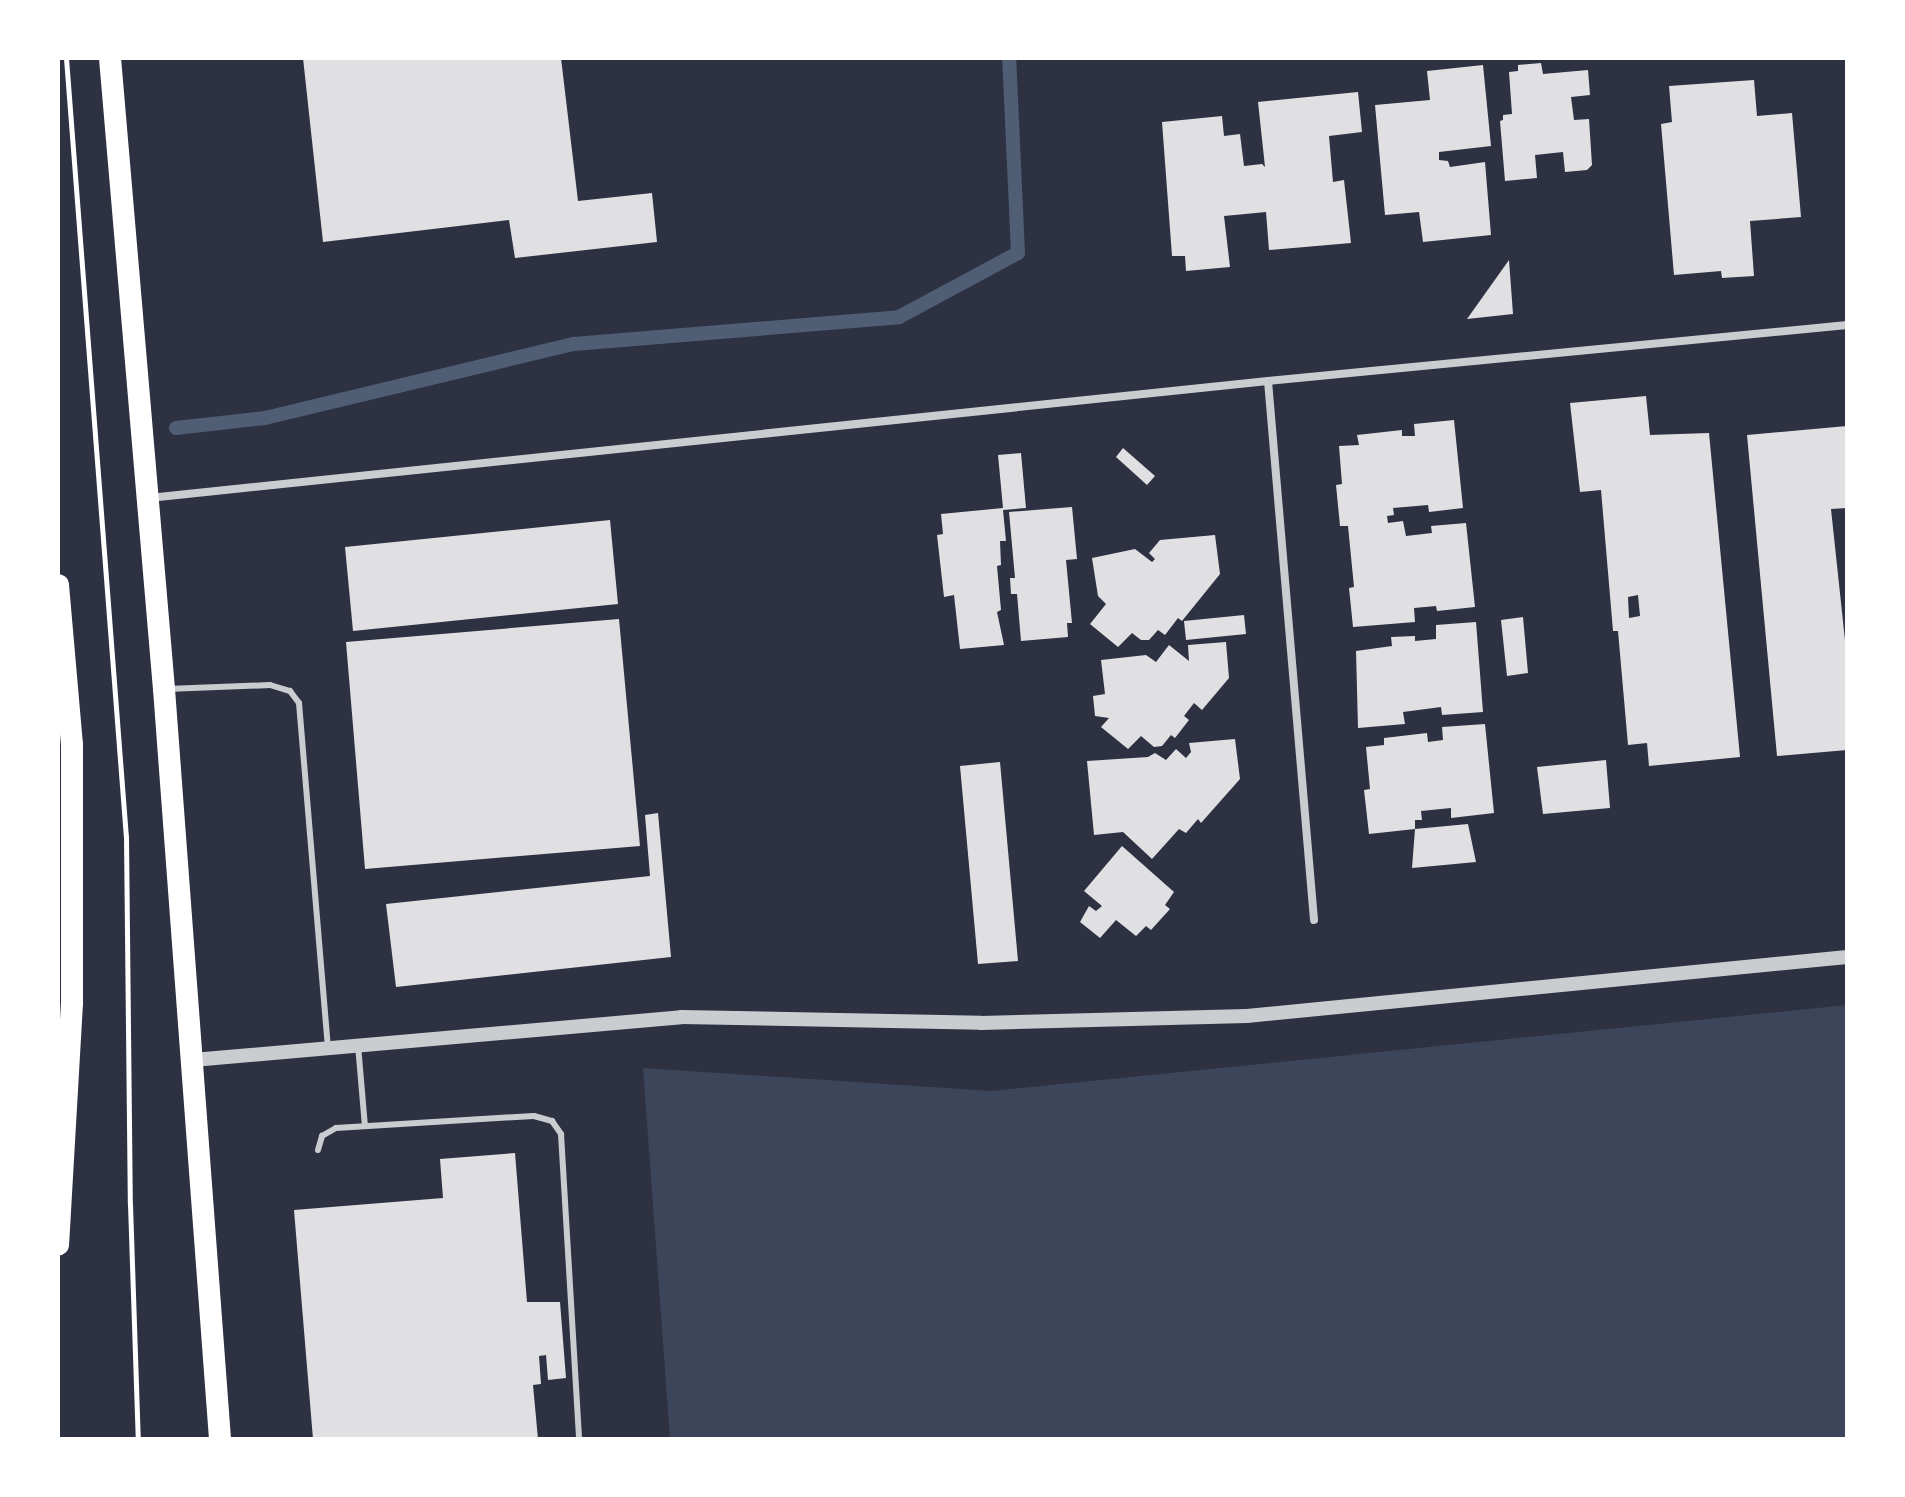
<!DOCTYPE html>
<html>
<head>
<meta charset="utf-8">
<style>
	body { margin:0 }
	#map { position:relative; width:1905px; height:1497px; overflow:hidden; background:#2d3142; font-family:"Asap Condensed",sans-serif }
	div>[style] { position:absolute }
	.green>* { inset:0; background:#3c4559 }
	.stream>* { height:14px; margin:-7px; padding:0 7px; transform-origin:7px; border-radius:7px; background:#4f5d75 }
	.building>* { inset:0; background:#e0e0e3 }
	.path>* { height:5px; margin:-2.5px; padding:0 2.5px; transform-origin:2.5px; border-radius:2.5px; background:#fff }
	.service>* { height:6px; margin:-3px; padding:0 3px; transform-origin:3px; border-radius:3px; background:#caccd0 }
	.minor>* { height:8px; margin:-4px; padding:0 4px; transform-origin:4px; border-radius:4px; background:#caccd0 }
	.tertiary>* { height:14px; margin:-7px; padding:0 7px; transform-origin:7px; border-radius:7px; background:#caccd0 }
	.trunk>* { height:22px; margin:-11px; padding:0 11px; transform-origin:11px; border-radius:11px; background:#fff }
	span { translate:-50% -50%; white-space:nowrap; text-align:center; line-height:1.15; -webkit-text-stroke:7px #fff; paint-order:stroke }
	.frame { position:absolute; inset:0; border:60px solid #fff; pointer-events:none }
</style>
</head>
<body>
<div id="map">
	<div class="green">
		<div style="clip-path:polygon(1847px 1005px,1847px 1439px,670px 1439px,643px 1068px,991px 1091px)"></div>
	</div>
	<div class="stream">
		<div style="left:176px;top:428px;width:90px;rotate:-6.4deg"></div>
		<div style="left:265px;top:418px;width:318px;rotate:-13.5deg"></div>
		<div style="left:574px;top:344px;width:326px;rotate:-4.7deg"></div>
		<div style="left:899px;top:317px;width:135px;rotate:-28.3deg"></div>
		<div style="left:1018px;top:253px;width:195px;rotate:-92.6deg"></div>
	</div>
	<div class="building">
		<div style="clip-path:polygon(303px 58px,561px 58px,578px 201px,652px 193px,657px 242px,515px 258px,509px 220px,323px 242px)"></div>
		<div style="clip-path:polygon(1541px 63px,1543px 74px,1588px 70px,1590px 95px,1571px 97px,1574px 120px,1589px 119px,1592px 165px,1587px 170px,1565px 172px,1563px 152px,1535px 155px,1537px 178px,1505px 181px,1500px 121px,1503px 120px,1503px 115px,1512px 114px,1509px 72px,1518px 71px,1518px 65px)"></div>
		<div style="clip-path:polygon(1483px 65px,1491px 146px,1439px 152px,1439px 160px,1448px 161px,1450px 167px,1485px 162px,1491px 235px,1423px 242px,1419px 212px,1385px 215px,1375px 105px,1430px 100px,1427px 71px)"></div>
		<div style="clip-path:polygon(1754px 80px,1757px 116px,1792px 113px,1801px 217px,1750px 221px,1754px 276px,1722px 278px,1721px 271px,1674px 275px,1661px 124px,1672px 122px,1669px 86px)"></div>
		<div style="clip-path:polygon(1358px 92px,1362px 132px,1329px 136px,1333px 182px,1344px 180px,1351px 243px,1269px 250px,1266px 212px,1224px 216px,1230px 267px,1186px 271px,1185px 256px,1172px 256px,1162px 122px,1222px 116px,1224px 136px,1240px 134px,1244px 166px,1262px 164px,1265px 167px,1258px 102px)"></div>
		<div style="clip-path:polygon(1509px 260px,1513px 314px,1467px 319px)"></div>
		<div style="clip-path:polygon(evenodd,1646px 396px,1650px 435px,1709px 433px,1740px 757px,1649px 766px,1647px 743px,1628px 745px,1618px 631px,1613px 631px,1601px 490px,1580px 492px,1570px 403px,1646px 396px,1638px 595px,1640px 616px,1629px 618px,1628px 597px,1638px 595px)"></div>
		<div style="clip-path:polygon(1454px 420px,1463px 508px,1429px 512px,1428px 505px,1393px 508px,1394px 515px,1387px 516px,1388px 523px,1403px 521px,1406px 536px,1432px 533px,1431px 526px,1466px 523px,1475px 607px,1437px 611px,1436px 606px,1414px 608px,1415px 622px,1353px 627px,1349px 588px,1354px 587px,1348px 526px,1340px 526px,1336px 485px,1342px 484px,1339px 446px,1359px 445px,1357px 435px,1402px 430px,1402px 436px,1415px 436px,1414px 424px)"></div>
		<div style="clip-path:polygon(1847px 426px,1847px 508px,1831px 509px,1847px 659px,1847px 750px,1777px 756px,1747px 435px)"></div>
		<div style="clip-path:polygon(1123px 448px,1155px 476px,1147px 485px,1116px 457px)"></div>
		<div style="clip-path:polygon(1021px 453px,1026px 508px,1003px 510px,1006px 541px,1000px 541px,1001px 565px,997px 566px,1001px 610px,997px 612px,1004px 645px,960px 649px,954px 595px,944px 597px,937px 535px,943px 534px,941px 514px,1003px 508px,998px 455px)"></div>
		<div style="clip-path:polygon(1072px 507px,1077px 559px,1066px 560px,1072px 623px,1067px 623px,1068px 637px,1021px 641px,1017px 594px,1011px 594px,1010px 578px,1015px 578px,1009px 512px)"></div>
		<div style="clip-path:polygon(610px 520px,618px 604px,353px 631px,345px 547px)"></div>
		<div style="clip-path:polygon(1215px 535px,1220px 574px,1182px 621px,1178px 618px,1165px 635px,1158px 630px,1149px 640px,1141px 640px,1132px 633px,1118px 647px,1090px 624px,1106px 604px,1098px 596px,1092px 558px,1135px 549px,1152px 562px,1155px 559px,1149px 553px,1160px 540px)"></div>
		<div style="clip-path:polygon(1244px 615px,1246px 634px,1186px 640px,1184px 621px)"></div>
		<div style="clip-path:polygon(1523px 617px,1528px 673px,1507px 676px,1501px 620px)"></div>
		<div style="clip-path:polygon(619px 619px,640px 846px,365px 869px,346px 642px)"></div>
		<div style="clip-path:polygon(1476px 622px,1483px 712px,1442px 715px,1441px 707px,1403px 712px,1405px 724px,1358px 728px,1356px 651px,1392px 646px,1391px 637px,1415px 636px,1415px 641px,1436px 639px,1436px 625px)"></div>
		<div style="clip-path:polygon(1226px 642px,1229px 678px,1202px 710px,1194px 703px,1184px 716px,1189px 720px,1175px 738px,1171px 735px,1162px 746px,1154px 747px,1141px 736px,1128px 749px,1101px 727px,1109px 718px,1095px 716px,1093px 696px,1105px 694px,1101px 660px,1146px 655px,1156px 662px,1169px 645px,1189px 661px,1188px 645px)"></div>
		<div style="clip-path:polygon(1485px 724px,1494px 813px,1451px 818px,1451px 808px,1421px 811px,1422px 820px,1415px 820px,1415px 829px,1468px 824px,1476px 862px,1412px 868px,1415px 829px,1369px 834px,1364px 790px,1370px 789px,1366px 747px,1384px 745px,1384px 738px,1427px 733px,1428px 742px,1443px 740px,1442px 727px)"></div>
		<div style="clip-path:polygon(1235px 739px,1240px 779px,1201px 823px,1198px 819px,1186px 833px,1179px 829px,1152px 859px,1123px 832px,1094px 835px,1087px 761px,1148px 757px,1155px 753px,1166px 760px,1176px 749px,1186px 758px,1191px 752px,1189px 743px)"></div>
		<div style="clip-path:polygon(1606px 760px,1610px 808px,1543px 814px,1537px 767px)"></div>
		<div style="clip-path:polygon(1000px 762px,1018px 961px,978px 964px,960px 766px)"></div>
		<div style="clip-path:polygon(658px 813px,671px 957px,396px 987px,386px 904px,650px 876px,645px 815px)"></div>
		<div style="clip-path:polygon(1122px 846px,1174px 892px,1165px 905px,1170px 909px,1151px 930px,1146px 926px,1136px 936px,1116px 920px,1100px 938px,1080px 922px,1089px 906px,1096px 911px,1102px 906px,1084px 891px)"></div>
		<div style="clip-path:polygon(515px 1153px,527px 1302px,560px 1302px,566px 1378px,548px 1380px,546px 1355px,539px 1356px,541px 1384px,533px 1385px,538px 1439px,313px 1439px,294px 1210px,443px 1198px,440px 1159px)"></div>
	</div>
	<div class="path">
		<div style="left:66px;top:58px;width:781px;rotate:85.6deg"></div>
		<div style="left:126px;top:837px;width:367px;rotate:89.4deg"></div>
		<div style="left:130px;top:1204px;width:235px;rotate:88.1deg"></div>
	</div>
	<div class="service">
		<div style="left:167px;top:689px;width:103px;rotate:-2.2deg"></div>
		<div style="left:270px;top:685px;width:21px;rotate:17deg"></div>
		<div style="left:290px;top:691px;width:15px;rotate:53deg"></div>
		<div style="left:299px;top:703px;width:346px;rotate:85.2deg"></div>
		<div style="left:358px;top:1045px;width:81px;rotate:85.1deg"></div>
		<div style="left:318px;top:1150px;width:15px;rotate:-74deg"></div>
		<div style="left:322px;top:1136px;width:16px;rotate:-30deg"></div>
		<div style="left:336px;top:1128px;width:198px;rotate:-3.5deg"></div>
		<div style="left:534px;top:1116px;width:19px;rotate:16deg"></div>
		<div style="left:552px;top:1121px;width:16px;rotate:55deg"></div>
		<div style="left:561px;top:1134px;width:306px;rotate:86.6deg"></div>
	</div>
	<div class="minor">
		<div style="left:1268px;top:381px;width:541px;rotate:85.12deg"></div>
		<div style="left:149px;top:498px;width:1125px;rotate:-5.97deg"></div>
		<div style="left:1268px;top:381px;width:582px;rotate:-5.52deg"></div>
	</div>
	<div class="tertiary">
		<div style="left:193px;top:1060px;width:490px;rotate:-5deg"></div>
		<div style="left:681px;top:1017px;width:300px;rotate:1.1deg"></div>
		<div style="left:981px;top:1023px;width:266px;rotate:-1.5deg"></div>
		<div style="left:1247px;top:1016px;width:603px;rotate:-5.62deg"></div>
	</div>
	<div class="trunk">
		<div style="left:110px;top:58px;width:633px;rotate:85.11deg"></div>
		<div style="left:164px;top:689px;width:752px;rotate:85.73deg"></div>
		<div style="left:58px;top:585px;width:161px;rotate:85deg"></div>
		<div style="left:72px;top:745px;width:258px;rotate:90deg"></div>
		<div style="left:72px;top:1003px;width:242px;rotate:93.3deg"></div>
	</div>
	<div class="frame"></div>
</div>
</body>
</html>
